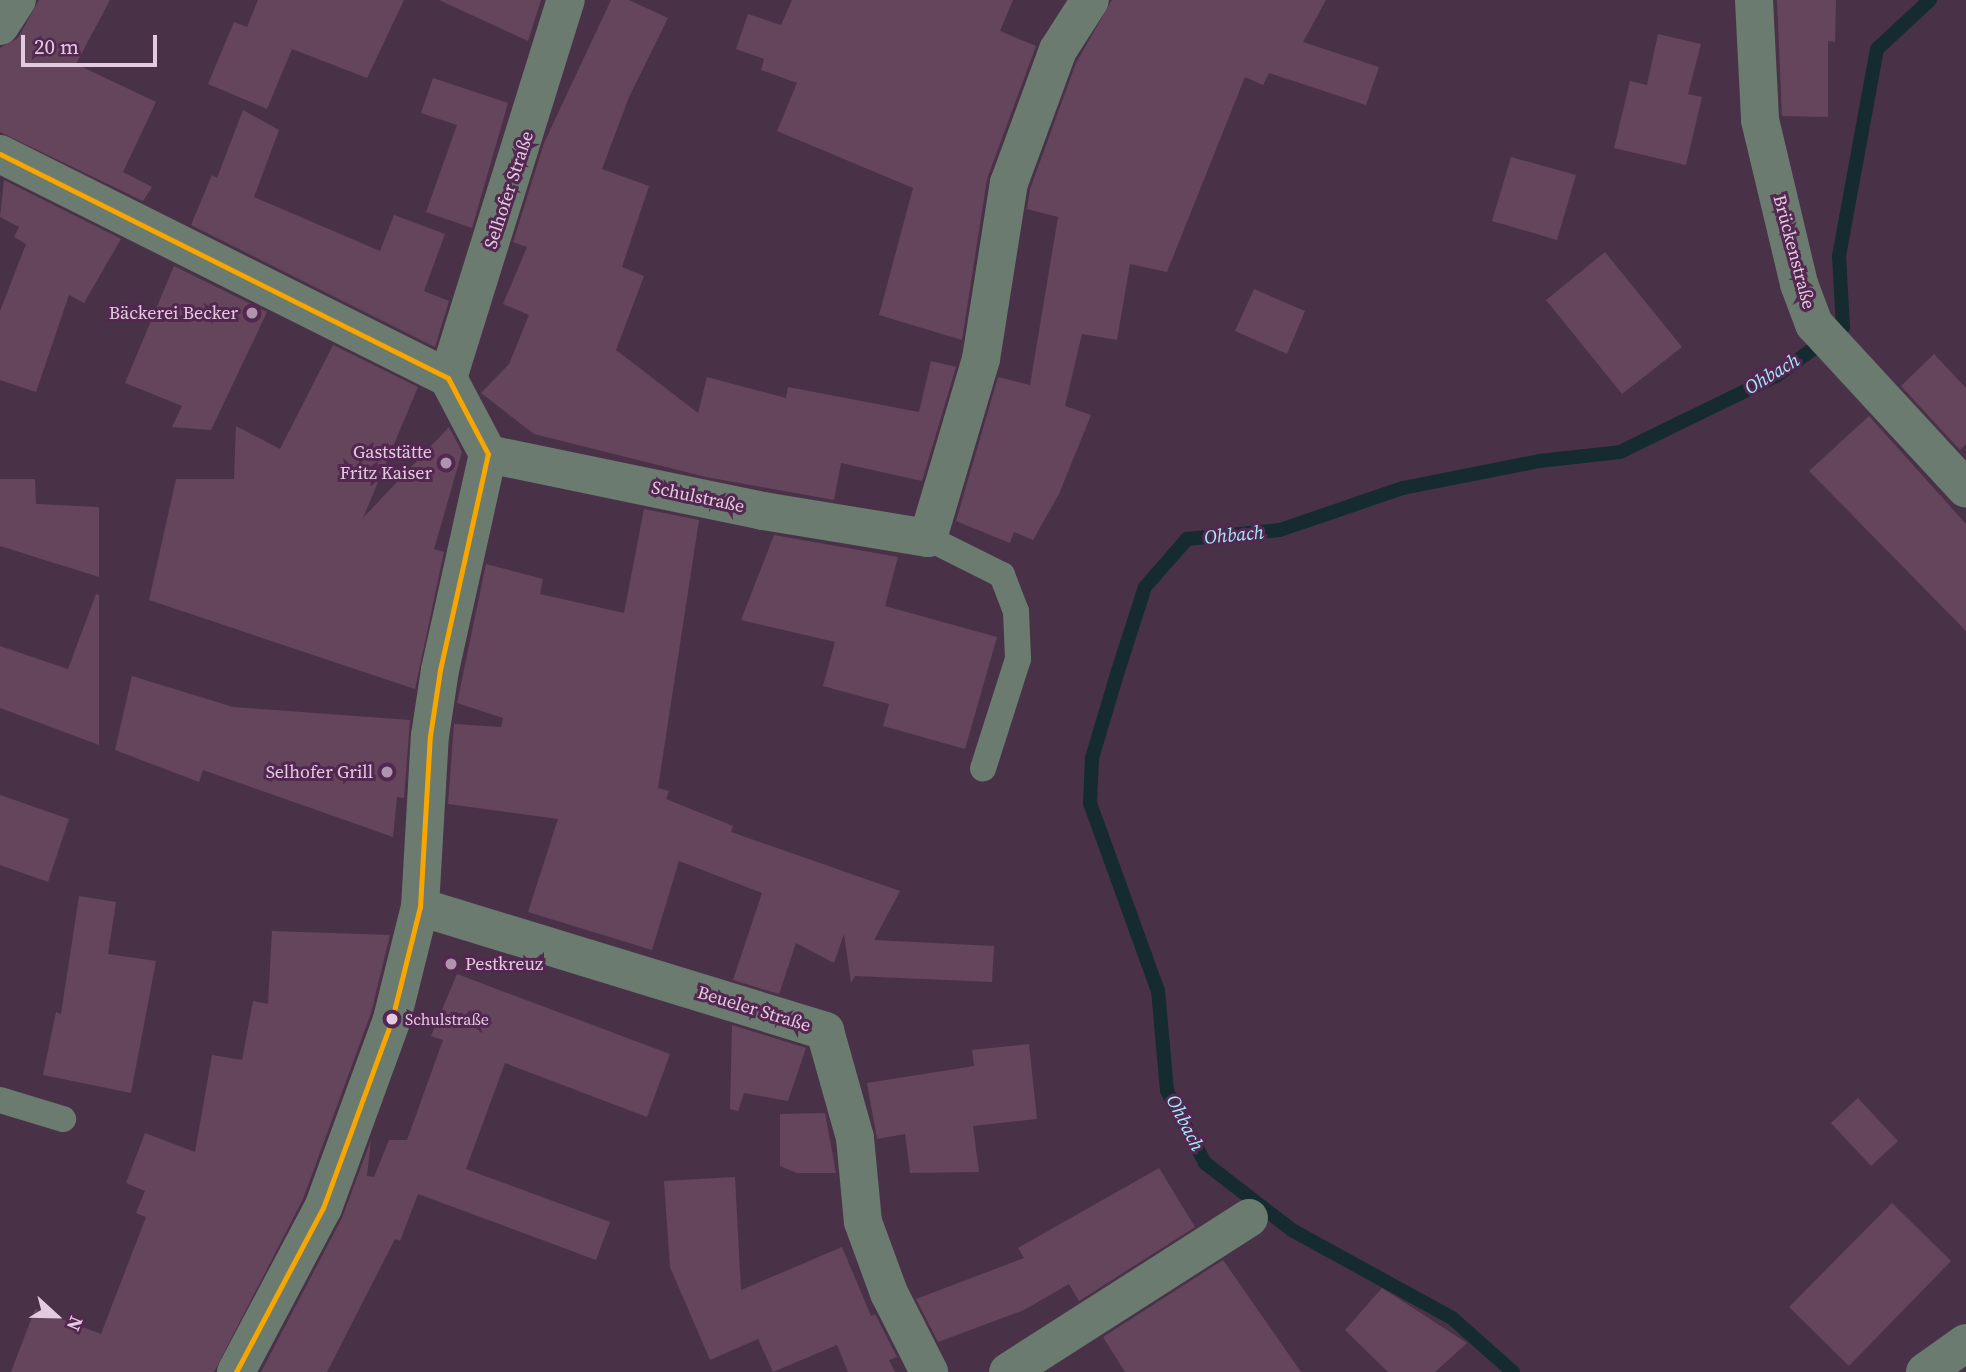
<!DOCTYPE html>
<html>
<head>
<meta charset="utf-8">
<style>
	body { margin:0 }
	#map { position:relative; width:1966px; height:1372px; overflow:hidden; background:#493248; font-family:"Source Serif 4",serif }
	div>[style] { position:absolute }
	.stream>* { height:14px; margin:-7px; padding:0 7px; transform-origin:7px; border-radius:7px; background:#152b30 }
	.building>* { inset:0; background:#65455b }
	.lane>* { height:26px; margin:-13px; padding:0 13px; transform-origin:13px; border-radius:13px; background:#6b7b6f }
	.street>* { height:38px; margin:-19px; padding:0 19px; transform-origin:19px; border-radius:19px; background:#6b7b6f }
	.bus-1>* { height:5px; margin:-2.5px; padding:0 2.5px; transform-origin:2.5px; border-radius:2.5px; background:#f7a600 }
	.dots>* { width:19px; height:19px; translate:-50% -50%; box-sizing:border-box; border:4px solid #532850; border-radius:50% }
	span { translate:-50% -50%; white-space:nowrap; text-align:center; line-height:1.15; -webkit-text-stroke:6px #532850; paint-order:stroke }
	.bus-label { font-size:16px; color:#e4cae1 }
	.left { translate:0 -50%; text-align:left }
	.street-label { font-size:18px; color:#e4cae1 }
	.poi-label { font-size:18px; color:#e4cae1 }
	.right { translate:-100% -50%; text-align:right }
	.water-label { font-size:19px; color:#a1edfb; font-style:italic }
	.north { position:absolute; left:21px; top:1281px; width:70px; height:70px; -webkit-text-stroke:5px #532850; paint-order:stroke; rotate:112deg; font-size:19px; font-weight:700; line-height:28px; text-align:center; color:#e4cae1 }
	.north::after { content:''; display:block; margin:auto; width:24px; height:32px; background:#e4cae1; clip-path:polygon(50% 0,100% 100%,50% 72%,0 100%) }
	.scale { position:absolute; left:21px; top:35px; width:136px; height:32px; box-sizing:border-box; border:4px solid #e4cae1; border-top:0; padding-left:9px; font-size:21px; line-height:24px; white-space:nowrap; color:#e4cae1; -webkit-text-stroke:5px #532850; paint-order:stroke }
</style>
</head>
<body>
<div id="map">
	<div class="stream">
		<div style="left:1513px;top:1372px;width:81px;rotate:-138.5deg"></div>
		<div style="left:1452px;top:1318px;width:183px;rotate:-151.2deg"></div>
		<div style="left:1292px;top:1230px;width:110px;rotate:-142.4deg"></div>
		<div style="left:1205px;top:1163px;width:81px;rotate:-117.8deg"></div>
		<div style="left:1167px;top:1091px;width:100px;rotate:-95.1deg"></div>
		<div style="left:1158px;top:991px;width:200px;rotate:-109.9deg"></div>
		<div style="left:1090px;top:803px;width:45px;rotate:-87.5deg"></div>
		<div style="left:1092px;top:758px;width:91px;rotate:-73.4deg"></div>
		<div style="left:1118px;top:671px;width:88px;rotate:-72.2deg"></div>
		<div style="left:1145px;top:587px;width:64px;rotate:-48.8deg"></div>
		<div style="left:1187px;top:539px;width:93px;rotate:-5.5deg"></div>
		<div style="left:1280px;top:530px;width:130px;rotate:-18.9deg"></div>
		<div style="left:1403px;top:488px;width:139px;rotate:-11.2deg"></div>
		<div style="left:1539px;top:461px;width:81px;rotate:-6.3deg"></div>
		<div style="left:1620px;top:452px;width:174px;rotate:-26deg"></div>
		<div style="left:1776px;top:376px;width:83px;rotate:-36.2deg"></div>
		<div style="left:1843px;top:327px;width:71px;rotate:-93.2deg"></div>
		<div style="left:1839px;top:256px;width:210px;rotate:-79.6deg"></div>
		<div style="left:1877px;top:49px;width:72px;rotate:-42.8deg"></div>
	</div>
	<div class="building">
		<div style="clip-path:polygon(39px 0,110px 0,76px 64px,156px 102px,123px 172px,152px 187px,143px 201px,0 132px,0 48px,18px 38px)"></div>
		<div style="clip-path:polygon(258px 0,404px 0,367px 78px,292px 49px,267px 109px,208px 84px,234px 22px,247px 27px)"></div>
		<div style="clip-path:polygon(439px 0,541px 0,528px 41px)"></div>
		<div style="clip-path:polygon(611px 0,629px 0,668px 18px,629px 97px,602px 169px,649px 186px,622px 267px,644px 276px,616px 350px,698px 413px,707px 377px,786px 398px,788px 387px,919px 412px,931px 361px,956px 367px,922px 481px,841px 463px,834px 500px,706px 477px,534px 434px,481px 393px,509px 364px,529px 315px,503px 304px,527px 247px,513px 242px,544px 143px)"></div>
		<div style="clip-path:polygon(792px 0,1013px 0,1000px 31px,1036px 46px,987px 179px,962px 340px,879px 315px,913px 188px,777px 131px,797px 83px,761px 70px,764px 59px,736px 49px,748px 14px,781px 25px)"></div>
		<div style="clip-path:polygon(1112px 0,1326px 0,1303px 42px,1379px 67px,1366px 105px,1269px 73px,1263px 85px,1245px 77px,1167px 272px,1130px 264px,1117px 340px,1082px 334px,1065px 406px,1091px 415px,1059px 494px,1033px 540px,1014px 532px,1010px 543px,956px 521px,998px 377px,1030px 385px,1058px 217px,1027px 209px,1030px 189px,1076px 63px)"></div>
		<div style="clip-path:polygon(1777px 0,1836px 0,1835px 42px,1828px 41px,1828px 117px,1782px 116px)"></div>
		<div style="clip-path:polygon(1658px 34px,1701px 44px,1688px 94px,1702px 97px,1686px 165px,1614px 148px,1630px 81px,1647px 85px)"></div>
		<div style="clip-path:polygon(433px 78px,508px 103px,472px 228px,426px 212px,457px 125px,421px 113px)"></div>
		<div style="clip-path:polygon(243px 110px,279px 130px,254px 197px,380px 251px,394px 215px,445px 234px,424px 291px,449px 301px,435px 347px,191px 225px,212px 175px,217px 178px)"></div>
		<div style="clip-path:polygon(1511px 157px,1576px 175px,1557px 240px,1492px 221px)"></div>
		<div style="clip-path:polygon(4px 180px,121px 239px,84px 303px,69px 295px,36px 392px,0 380px,0 311px,26px 244px,14px 237px,19px 227px,0 217px)"></div>
		<div style="clip-path:polygon(1605px 252px,1682px 347px,1622px 394px,1546px 300px)"></div>
		<div style="clip-path:polygon(174px 266px,267px 312px,211px 430px,172px 427px,182px 406px,125px 383px)"></div>
		<div style="clip-path:polygon(1254px 289px,1305px 311px,1287px 354px,1235px 331px)"></div>
		<div style="clip-path:polygon(333px 345px,418px 387px,363px 518px,449px 427px,462px 452px,434px 549px,444px 552px,415px 689px,149px 600px,176px 479px,234px 479px,236px 426px,280px 449px)"></div>
		<div style="clip-path:polygon(1934px 354px,1966px 388px,1966px 444px,1960px 450px,1901px 386px)"></div>
		<div style="clip-path:polygon(1869px 416px,1966px 524px,1966px 631px,1809px 471px)"></div>
		<div style="clip-path:polygon(0 479px,35px 479px,36px 504px,99px 507px,99px 577px,0 546px)"></div>
		<div style="clip-path:polygon(644px 509px,699px 520px,658px 788px,669px 791px,666px 799px,733px 826px,731px 832px,900px 891px,874px 940px,994px 946px,992px 982px,855px 976px,851px 983px,844px 934px,834px 963px,796px 943px,779px 994px,733px 980px,762px 893px,679px 861px,652px 950px,528px 912px,558px 819px,448px 804px,454px 724px,501px 727px,503px 718px,457px 703px,486px 564px,543px 579px,540px 594px,624px 613px)"></div>
		<div style="clip-path:polygon(774px 535px,898px 557px,885px 606px,997px 637px,965px 749px,883px 726px,889px 704px,823px 686px,835px 642px,741px 620px)"></div>
		<div style="clip-path:polygon(96px 594px,99px 595px,99px 745px,0 708px,0 646px,68px 669px)"></div>
		<div style="clip-path:polygon(132px 676px,233px 707px,410px 720px,404px 798px,397px 797px,393px 837px,203px 770px,199px 782px,115px 750px)"></div>
		<div style="clip-path:polygon(0 795px,69px 819px,48px 882px,0 865px)"></div>
		<div style="clip-path:polygon(79px 896px,116px 902px,108px 954px,156px 961px,131px 1093px,43px 1075px,56px 1012px,61px 1014px)"></div>
		<div style="clip-path:polygon(272px 931px,390px 935px,371px 1013px,303px 1199px,214px 1372px,11px 1372px,35px 1309px,101px 1334px,146px 1217px,136px 1213px,145px 1191px,126px 1183px,145px 1133px,195px 1152px,212px 1055px,242px 1060px,253px 1001px,268px 1004px)"></div>
		<div style="clip-path:polygon(457px 974px,670px 1054px,647px 1117px,505px 1063px,466px 1169px,610px 1222px,596px 1260px,418px 1194px,400px 1241px,395px 1239px,327px 1372px,261px 1372px,342px 1218px,371px 1140px,367px 1176px,374px 1177px,389px 1140px,407px 1140px,443px 1040px,431px 1036px)"></div>
		<div style="clip-path:polygon(732px 1025px,806px 1048px,788px 1101px,744px 1093px,738px 1111px,730px 1109px)"></div>
		<div style="clip-path:polygon(1029px 1044px,1037px 1119px,973px 1126px,979px 1172px,910px 1173px,905px 1134px,877px 1139px,867px 1083px,974px 1066px,972px 1050px)"></div>
		<div style="clip-path:polygon(1858px 1098px,1898px 1141px,1871px 1166px,1831px 1123px)"></div>
		<div style="clip-path:polygon(825px 1113px,836px 1173px,797px 1173px,780px 1166px,780px 1114px)"></div>
		<div style="clip-path:polygon(1159px 1168px,1195px 1227px,1079px 1301px,1069px 1284px,1024px 1310px,938px 1342px,916px 1299px,1024px 1258px,1018px 1248px)"></div>
		<div style="clip-path:polygon(735px 1177px,741px 1290px,842px 1247px,871px 1316px,875px 1314px,897px 1357px,889px 1360px,895px 1372px,848px 1372px,837px 1345px,773px 1372px,758px 1339px,710px 1360px,670px 1267px,664px 1181px)"></div>
		<div style="clip-path:polygon(1892px 1203px,1951px 1261px,1849px 1366px,1789px 1307px)"></div>
		<div style="clip-path:polygon(1223px 1260px,1301px 1372px,1125px 1372px,1103px 1337px)"></div>
		<div style="clip-path:polygon(1382px 1288px,1467px 1343px,1435px 1372px,1388px 1372px,1345px 1330px)"></div>
	</div>
	<div class="lane">
		<div style="left:928px;top:538px;width:83px;rotate:26.6deg"></div>
		<div style="left:1002px;top:575px;width:39px;rotate:69deg"></div>
		<div style="left:1016px;top:611px;width:48px;rotate:87.6deg"></div>
		<div style="left:1018px;top:659px;width:115px;rotate:107.7deg"></div>
		<div style="left:0;top:1100px;width:66px;rotate:16.8deg"></div>
	</div>
	<div class="street">
		<div style="left:1754px;top:0;width:120px;rotate:87.1deg"></div>
		<div style="left:1760px;top:120px;width:169px;rotate:76.6deg"></div>
		<div style="left:1799px;top:284px;width:43px;rotate:69.4deg"></div>
		<div style="left:1814px;top:324px;width:224px;rotate:47.3deg"></div>
		<div style="left:0;top:26px;width:31px;rotate:-57deg"></div>
		<div style="left:0;top:154px;width:501px;rotate:26.57deg"></div>
		<div style="left:448px;top:378px;width:86px;rotate:62.2deg"></div>
		<div style="left:448px;top:378px;width:396px;rotate:-72.7deg"></div>
		<div style="left:488px;top:454px;width:281px;rotate:11.7deg"></div>
		<div style="left:763px;top:511px;width:167px;rotate:9.3deg"></div>
		<div style="left:928px;top:538px;width:187px;rotate:-73.5deg"></div>
		<div style="left:981px;top:359px;width:178px;rotate:-81deg"></div>
		<div style="left:1009px;top:183px;width:142px;rotate:-69.8deg"></div>
		<div style="left:1058px;top:50px;width:59px;rotate:-57.4deg"></div>
		<div style="left:420px;top:907px;width:424px;rotate:17deg"></div>
		<div style="left:825px;top:1031px;width:111px;rotate:74.3deg"></div>
		<div style="left:855px;top:1138px;width:84px;rotate:84.6deg"></div>
		<div style="left:863px;top:1222px;width:76px;rotate:69.9deg"></div>
		<div style="left:889px;top:1293px;width:89px;rotate:63.1deg"></div>
		<div style="left:236px;top:1372px;width:186px;rotate:-62.1deg"></div>
		<div style="left:323px;top:1208px;width:201px;rotate:-69.9deg"></div>
		<div style="left:392px;top:1019px;width:115px;rotate:-76deg"></div>
		<div style="left:420px;top:907px;width:171px;rotate:-86.7deg"></div>
		<div style="left:430px;top:736px;width:67px;rotate:-81.4deg"></div>
		<div style="left:440px;top:670px;width:221px;rotate:-77.5deg"></div>
		<div style="left:1008px;top:1372px;width:286px;rotate:-32.6deg"></div>
		<div style="left:1925px;top:1372px;width:50px;rotate:-35.3deg"></div>
	</div>
	<div class="bus-1">
		<div style="left:0;top:154px;width:501px;rotate:26.57deg"></div>
		<div style="left:448px;top:378px;width:86px;rotate:62.2deg"></div>
		<div style="left:236px;top:1372px;width:186px;rotate:-62.1deg"></div>
		<div style="left:323px;top:1208px;width:201px;rotate:-69.9deg"></div>
		<div style="left:392px;top:1019px;width:115px;rotate:-76deg"></div>
		<div style="left:420px;top:907px;width:171px;rotate:-86.7deg"></div>
		<div style="left:430px;top:736px;width:67px;rotate:-81.4deg"></div>
		<div style="left:440px;top:670px;width:221px;rotate:-77.5deg"></div>
	</div>
	<div class="dots">
		<div style="left:252px;top:313px;background:#ae95ab"></div>
		<div style="left:446px;top:463px;background:#ae95ab"></div>
		<div style="left:387px;top:772px;background:#ae95ab"></div>
		<div style="left:451px;top:964px;background:#ae95ab"></div>
		<div style="left:392px;top:1019px;background:#e4cae1"></div>
	</div>
	<div class="bus-label">
		<span class="left" style="left:405px;top:1019px">Schulstraße</span>
	</div>
	<div class="street-label">
		<span style="left:509px;top:190px;rotate:-72deg">Selhofer Straße</span>
		<span style="left:1794px;top:252px;rotate:75deg">Brückenstraße</span>
		<span style="left:698px;top:497px;rotate:12deg">Schulstraße</span>
		<span style="left:754px;top:1009px;rotate:17deg">Beueler Straße</span>
	</div>
	<div class="poi-label">
		<span class="right" style="left:238px;top:313px">Bäckerei Becker</span>
		<span class="right" style="left:432px;top:463px">Gaststätte<br>Fritz Kaiser</span>
		<span class="right" style="left:373px;top:772px">Selhofer Grill</span>
		<span class="left" style="left:465px;top:964px">Pestkreuz</span>
	</div>
	<div class="water-label">
		<span style="left:1772px;top:374px;rotate:-31deg">Ohbach</span>
		<span style="left:1234px;top:535px;rotate:-5deg">Ohbach</span>
		<span style="left:1185px;top:1123px;rotate:63deg">Ohbach</span>
	</div>
	<div class="north">N</div>
	<div class="scale">20 m</div>
</div>
</body>
</html>
